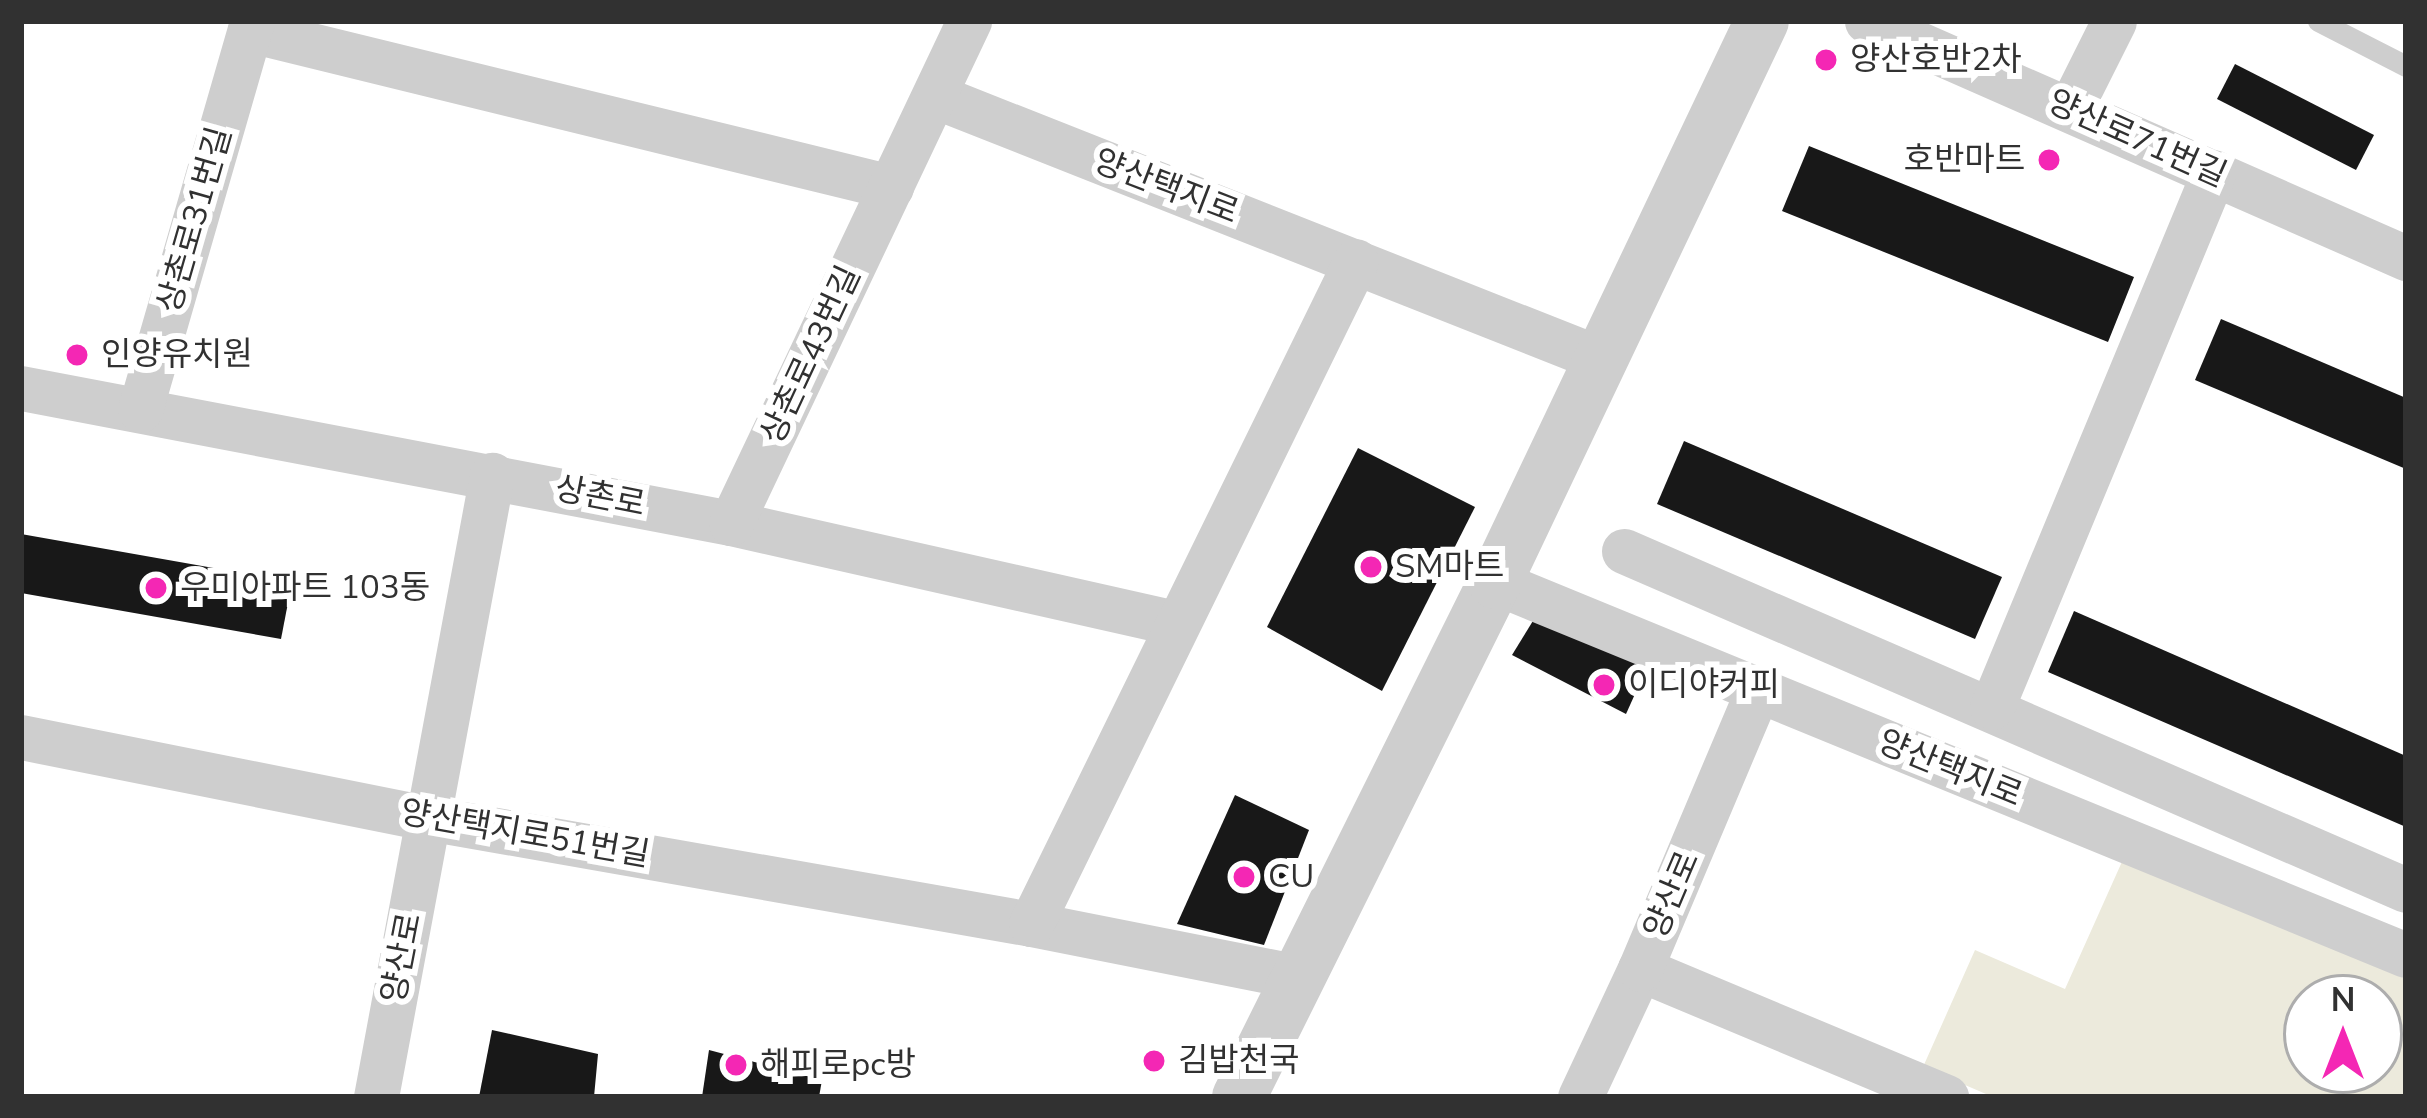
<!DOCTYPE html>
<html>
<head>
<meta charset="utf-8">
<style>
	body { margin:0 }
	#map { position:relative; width:2427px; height:1118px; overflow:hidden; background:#fff; font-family:"Nunito Sans","Noto Sans KR",sans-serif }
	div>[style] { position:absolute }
	.green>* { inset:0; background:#eceadc }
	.building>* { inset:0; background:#181818 }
	.service>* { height:21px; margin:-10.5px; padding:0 10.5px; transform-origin:10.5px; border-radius:10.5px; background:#cecece }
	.minor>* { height:45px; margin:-22.5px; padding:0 22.5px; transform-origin:22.5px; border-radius:22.5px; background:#cecece }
	.tertiary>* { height:54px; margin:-27px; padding:0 27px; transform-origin:27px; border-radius:27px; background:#cecece }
	.dots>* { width:33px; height:33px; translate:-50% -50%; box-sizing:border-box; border:6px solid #fff; border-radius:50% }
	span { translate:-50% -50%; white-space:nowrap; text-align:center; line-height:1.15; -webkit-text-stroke:12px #fff; paint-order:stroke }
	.poi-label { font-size:33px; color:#313131 }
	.left { translate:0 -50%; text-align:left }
	.right { translate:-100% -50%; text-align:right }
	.street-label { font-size:33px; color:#313131 }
	.frame { position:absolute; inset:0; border:24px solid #313131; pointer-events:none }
	.north { position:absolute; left:2283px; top:974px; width:120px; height:120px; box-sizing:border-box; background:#fff; border:3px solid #adadad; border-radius:50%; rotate:0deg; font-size:33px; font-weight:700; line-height:48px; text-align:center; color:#313131 }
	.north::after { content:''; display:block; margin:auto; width:42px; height:54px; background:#f427b4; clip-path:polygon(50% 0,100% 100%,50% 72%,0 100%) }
</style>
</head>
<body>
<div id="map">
	<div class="green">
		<div style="clip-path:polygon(evenodd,2125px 855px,2406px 979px,2406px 1097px,1993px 1097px,1923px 1067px,1975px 950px,2065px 989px,2125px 855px,2307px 998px,2379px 998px,2379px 1070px,2307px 1070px,2307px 998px)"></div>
	</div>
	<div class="building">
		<div style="clip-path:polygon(2235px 64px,2374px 135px,2356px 170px,2217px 99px)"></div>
		<div style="clip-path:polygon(1809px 146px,2134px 277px,2108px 342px,1782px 211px)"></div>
		<div style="clip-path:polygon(2221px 319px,2406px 398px,2406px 469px,2195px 380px)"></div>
		<div style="clip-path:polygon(1684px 441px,2002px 577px,1975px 639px,1657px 504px)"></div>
		<div style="clip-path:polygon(1358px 448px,1475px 507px,1382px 691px,1267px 627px)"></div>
		<div style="clip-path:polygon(21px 534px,292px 582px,281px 639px,21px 593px)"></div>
		<div style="clip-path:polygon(1539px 611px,1653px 654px,1626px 714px,1512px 655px)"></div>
		<div style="clip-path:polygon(2074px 611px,2406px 756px,2406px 827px,2048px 672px)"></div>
		<div style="clip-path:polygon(1235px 795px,1309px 830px,1264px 945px,1177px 924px)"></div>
		<div style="clip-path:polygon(492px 1030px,598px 1054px,594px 1097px,479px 1097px)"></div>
		<div style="clip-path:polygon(709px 1050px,822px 1080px,819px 1097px,702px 1097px)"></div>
	</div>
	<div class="service">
		<div style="left:2318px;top:21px;width:99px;rotate:27.1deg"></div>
	</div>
	<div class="minor">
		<div style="left:1867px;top:21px;width:589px;rotate:23.74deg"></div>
		<div style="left:250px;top:30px;width:660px;rotate:13.76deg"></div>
		<div style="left:935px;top:96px;width:713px;rotate:21.56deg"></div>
		<div style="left:2070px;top:109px;width:98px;rotate:-63.4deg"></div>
		<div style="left:21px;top:388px;width:723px;rotate:10.77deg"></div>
		<div style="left:731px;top:523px;width:455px;rotate:12.7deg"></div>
		<div style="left:140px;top:410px;width:405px;rotate:-73.9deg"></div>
		<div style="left:731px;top:523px;width:556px;rotate:-64.63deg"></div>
		<div style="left:1624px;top:551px;width:852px;rotate:23.44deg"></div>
		<div style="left:1495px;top:582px;width:984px;rotate:22.27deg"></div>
		<div style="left:1992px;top:707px;width:579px;rotate:-67.46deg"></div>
		<div style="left:21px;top:737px;width:415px;rotate:11.3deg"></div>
		<div style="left:428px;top:818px;width:612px;rotate:9.97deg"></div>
		<div style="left:1031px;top:924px;width:273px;rotate:11.2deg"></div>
		<div style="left:1031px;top:924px;width:738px;rotate:-63.89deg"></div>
		<div style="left:1640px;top:969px;width:332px;rotate:22.7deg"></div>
		<div style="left:376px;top:1097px;width:633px;rotate:-79.44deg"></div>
		<div style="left:1580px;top:1097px;width:141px;rotate:-64.9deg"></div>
		<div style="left:1640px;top:969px;width:303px;rotate:-67.1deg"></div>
	</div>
	<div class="tertiary">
		<div style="left:1239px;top:1097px;width:575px;rotate:-63.57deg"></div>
		<div style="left:1495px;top:582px;width:621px;rotate:-64.55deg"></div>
	</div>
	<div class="dots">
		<div style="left:1826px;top:60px;background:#f427b4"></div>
		<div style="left:2049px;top:160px;background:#f427b4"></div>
		<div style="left:77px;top:355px;background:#f427b4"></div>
		<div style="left:1371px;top:567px;background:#f427b4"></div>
		<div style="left:156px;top:588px;background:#f427b4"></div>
		<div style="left:1604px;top:685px;background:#f427b4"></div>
		<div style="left:1244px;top:877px;background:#f427b4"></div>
		<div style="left:1154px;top:1061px;background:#f427b4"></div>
		<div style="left:736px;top:1065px;background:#f427b4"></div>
	</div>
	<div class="poi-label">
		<span class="left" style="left:1850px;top:60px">양산호반2차</span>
		<span class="right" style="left:2025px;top:160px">호반마트</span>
		<span class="left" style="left:101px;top:355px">인양유치원</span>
		<span class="left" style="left:1395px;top:567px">SM마트</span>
		<span class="left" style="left:180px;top:588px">우미아파트 103동</span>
		<span class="left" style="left:1628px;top:685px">이디야커피</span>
		<span class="left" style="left:1268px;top:877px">CU</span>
		<span class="left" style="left:1178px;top:1061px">김밥천국</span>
		<span class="left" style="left:760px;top:1065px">해피로pc방</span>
	</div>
	<div class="street-label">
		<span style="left:2137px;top:139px;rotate:24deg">양산로71번길</span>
		<span style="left:1166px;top:187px;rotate:21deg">양산택지로</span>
		<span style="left:195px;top:220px;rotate:-74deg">상촌로31번길</span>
		<span style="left:811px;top:355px;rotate:-65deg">상촌로43번길</span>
		<span style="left:600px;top:497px;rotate:11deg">상촌로</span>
		<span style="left:1950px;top:769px;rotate:22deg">양산택지로</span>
		<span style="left:525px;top:834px;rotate:10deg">양산택지로51번길</span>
		<span style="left:1672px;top:895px;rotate:-67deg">양산로</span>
		<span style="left:402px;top:958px;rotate:-79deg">양산로</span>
	</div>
	<div class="frame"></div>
	<div class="north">N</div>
</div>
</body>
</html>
